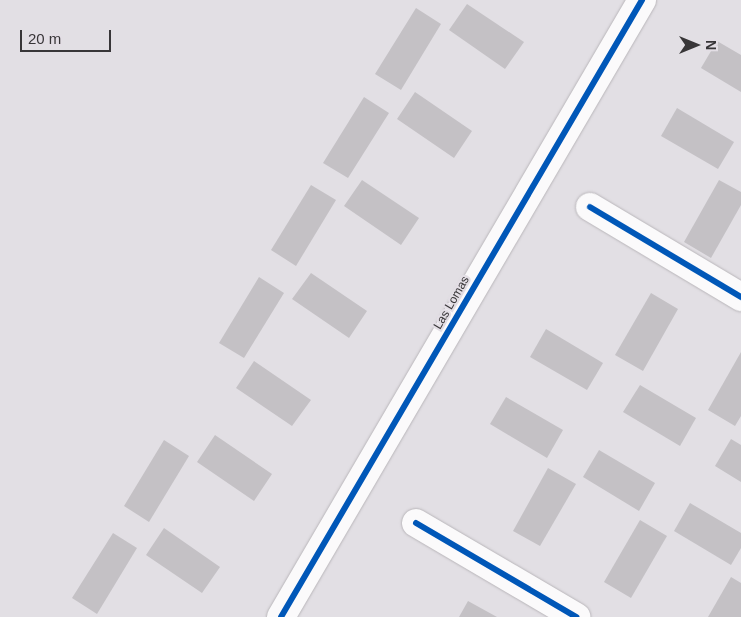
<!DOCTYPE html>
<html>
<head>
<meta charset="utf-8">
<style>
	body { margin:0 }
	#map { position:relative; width:741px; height:617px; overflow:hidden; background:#e2dfe4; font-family:Arial,sans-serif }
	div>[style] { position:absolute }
	.building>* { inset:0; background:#c4c1c5 }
	.roads { filter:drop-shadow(0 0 1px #b9b6ba) drop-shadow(0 0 1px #b9b6ba) }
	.minor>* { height:28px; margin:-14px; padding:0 14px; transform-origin:14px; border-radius:14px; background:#fbfafb }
	.cycleway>* { height:6px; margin:-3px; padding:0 3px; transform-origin:3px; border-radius:3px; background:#0057b8 }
	span { translate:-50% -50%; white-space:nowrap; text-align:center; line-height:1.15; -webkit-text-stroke:4.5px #e3dee5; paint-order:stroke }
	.street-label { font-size:12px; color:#383638 }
	.north { position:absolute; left:671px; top:20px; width:50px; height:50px; -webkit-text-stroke:4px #e3dee5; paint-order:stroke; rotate:90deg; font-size:14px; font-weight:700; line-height:20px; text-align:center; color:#383638 }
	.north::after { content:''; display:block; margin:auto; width:18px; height:22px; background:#383638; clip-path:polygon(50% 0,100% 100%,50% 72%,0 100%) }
	.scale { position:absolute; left:20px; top:30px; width:91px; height:22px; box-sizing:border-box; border:2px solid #383638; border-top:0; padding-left:6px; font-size:15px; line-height:18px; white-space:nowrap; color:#383638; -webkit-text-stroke:4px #e3dee5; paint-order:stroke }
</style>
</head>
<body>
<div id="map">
	<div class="building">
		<div style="clip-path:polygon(467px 4px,524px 42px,505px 69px,449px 30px)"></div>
		<div style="clip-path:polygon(416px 8px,441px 24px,401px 90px,375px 74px)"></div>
		<div style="clip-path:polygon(717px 41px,741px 55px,741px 92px,701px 68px)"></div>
		<div style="clip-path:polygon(415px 92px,472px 131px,454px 158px,397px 119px)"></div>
		<div style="clip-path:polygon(364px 97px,389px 113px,348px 178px,323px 163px)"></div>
		<div style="clip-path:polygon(677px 108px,734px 142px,718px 169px,661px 136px)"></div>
		<div style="clip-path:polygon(362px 180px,419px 218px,401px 245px,344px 206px)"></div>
		<div style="clip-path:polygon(719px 180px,741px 192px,741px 205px,711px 258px,684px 242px)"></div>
		<div style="clip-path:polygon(311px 185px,336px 200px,296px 266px,271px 250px)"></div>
		<div style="clip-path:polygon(311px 273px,367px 311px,349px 338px,292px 299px)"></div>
		<div style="clip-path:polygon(259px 277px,284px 293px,244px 358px,219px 343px)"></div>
		<div style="clip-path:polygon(651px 293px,678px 309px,643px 371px,615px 355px)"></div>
		<div style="clip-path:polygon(546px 329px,603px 363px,587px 390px,530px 357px)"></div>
		<div style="clip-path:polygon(741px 352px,741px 416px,735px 426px,708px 410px)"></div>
		<div style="clip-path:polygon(254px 361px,311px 400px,292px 426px,236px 388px)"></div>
		<div style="clip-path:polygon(640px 385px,696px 418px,680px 446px,623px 412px)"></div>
		<div style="clip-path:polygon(506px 397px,563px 430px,547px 458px,490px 424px)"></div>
		<div style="clip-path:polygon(215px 435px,272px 474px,254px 501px,197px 462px)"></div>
		<div style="clip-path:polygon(731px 439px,741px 445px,741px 482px,715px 466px)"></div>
		<div style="clip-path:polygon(164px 440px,189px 456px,149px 522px,124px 506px)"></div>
		<div style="clip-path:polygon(599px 450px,655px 483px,639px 511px,583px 477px)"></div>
		<div style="clip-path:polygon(548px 468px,576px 484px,540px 546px,513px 531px)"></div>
		<div style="clip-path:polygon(690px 503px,741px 533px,741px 548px,731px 565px,674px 531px)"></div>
		<div style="clip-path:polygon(640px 520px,667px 536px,631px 598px,604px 582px)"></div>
		<div style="clip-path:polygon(164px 528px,220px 567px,202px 593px,146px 555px)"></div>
		<div style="clip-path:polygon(113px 533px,137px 548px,97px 614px,72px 598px)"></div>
		<div style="clip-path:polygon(731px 577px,741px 583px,741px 617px,708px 617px)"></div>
		<div style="clip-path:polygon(468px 601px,497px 617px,459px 617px)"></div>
	</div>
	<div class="roads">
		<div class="minor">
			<div style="left:590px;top:207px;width:176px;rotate:30.8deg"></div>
			<div style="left:416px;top:523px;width:186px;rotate:30.4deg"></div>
			<div style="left:281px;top:617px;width:715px;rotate:-59.67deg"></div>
		</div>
	</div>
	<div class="cycleway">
		<div style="left:590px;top:207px;width:176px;rotate:30.8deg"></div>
		<div style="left:416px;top:523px;width:186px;rotate:30.4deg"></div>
		<div style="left:281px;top:617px;width:715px;rotate:-59.67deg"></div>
	</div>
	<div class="street-label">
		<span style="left:452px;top:303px;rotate:-60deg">Las Lomas</span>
	</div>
	<div class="north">N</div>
	<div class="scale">20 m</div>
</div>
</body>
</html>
